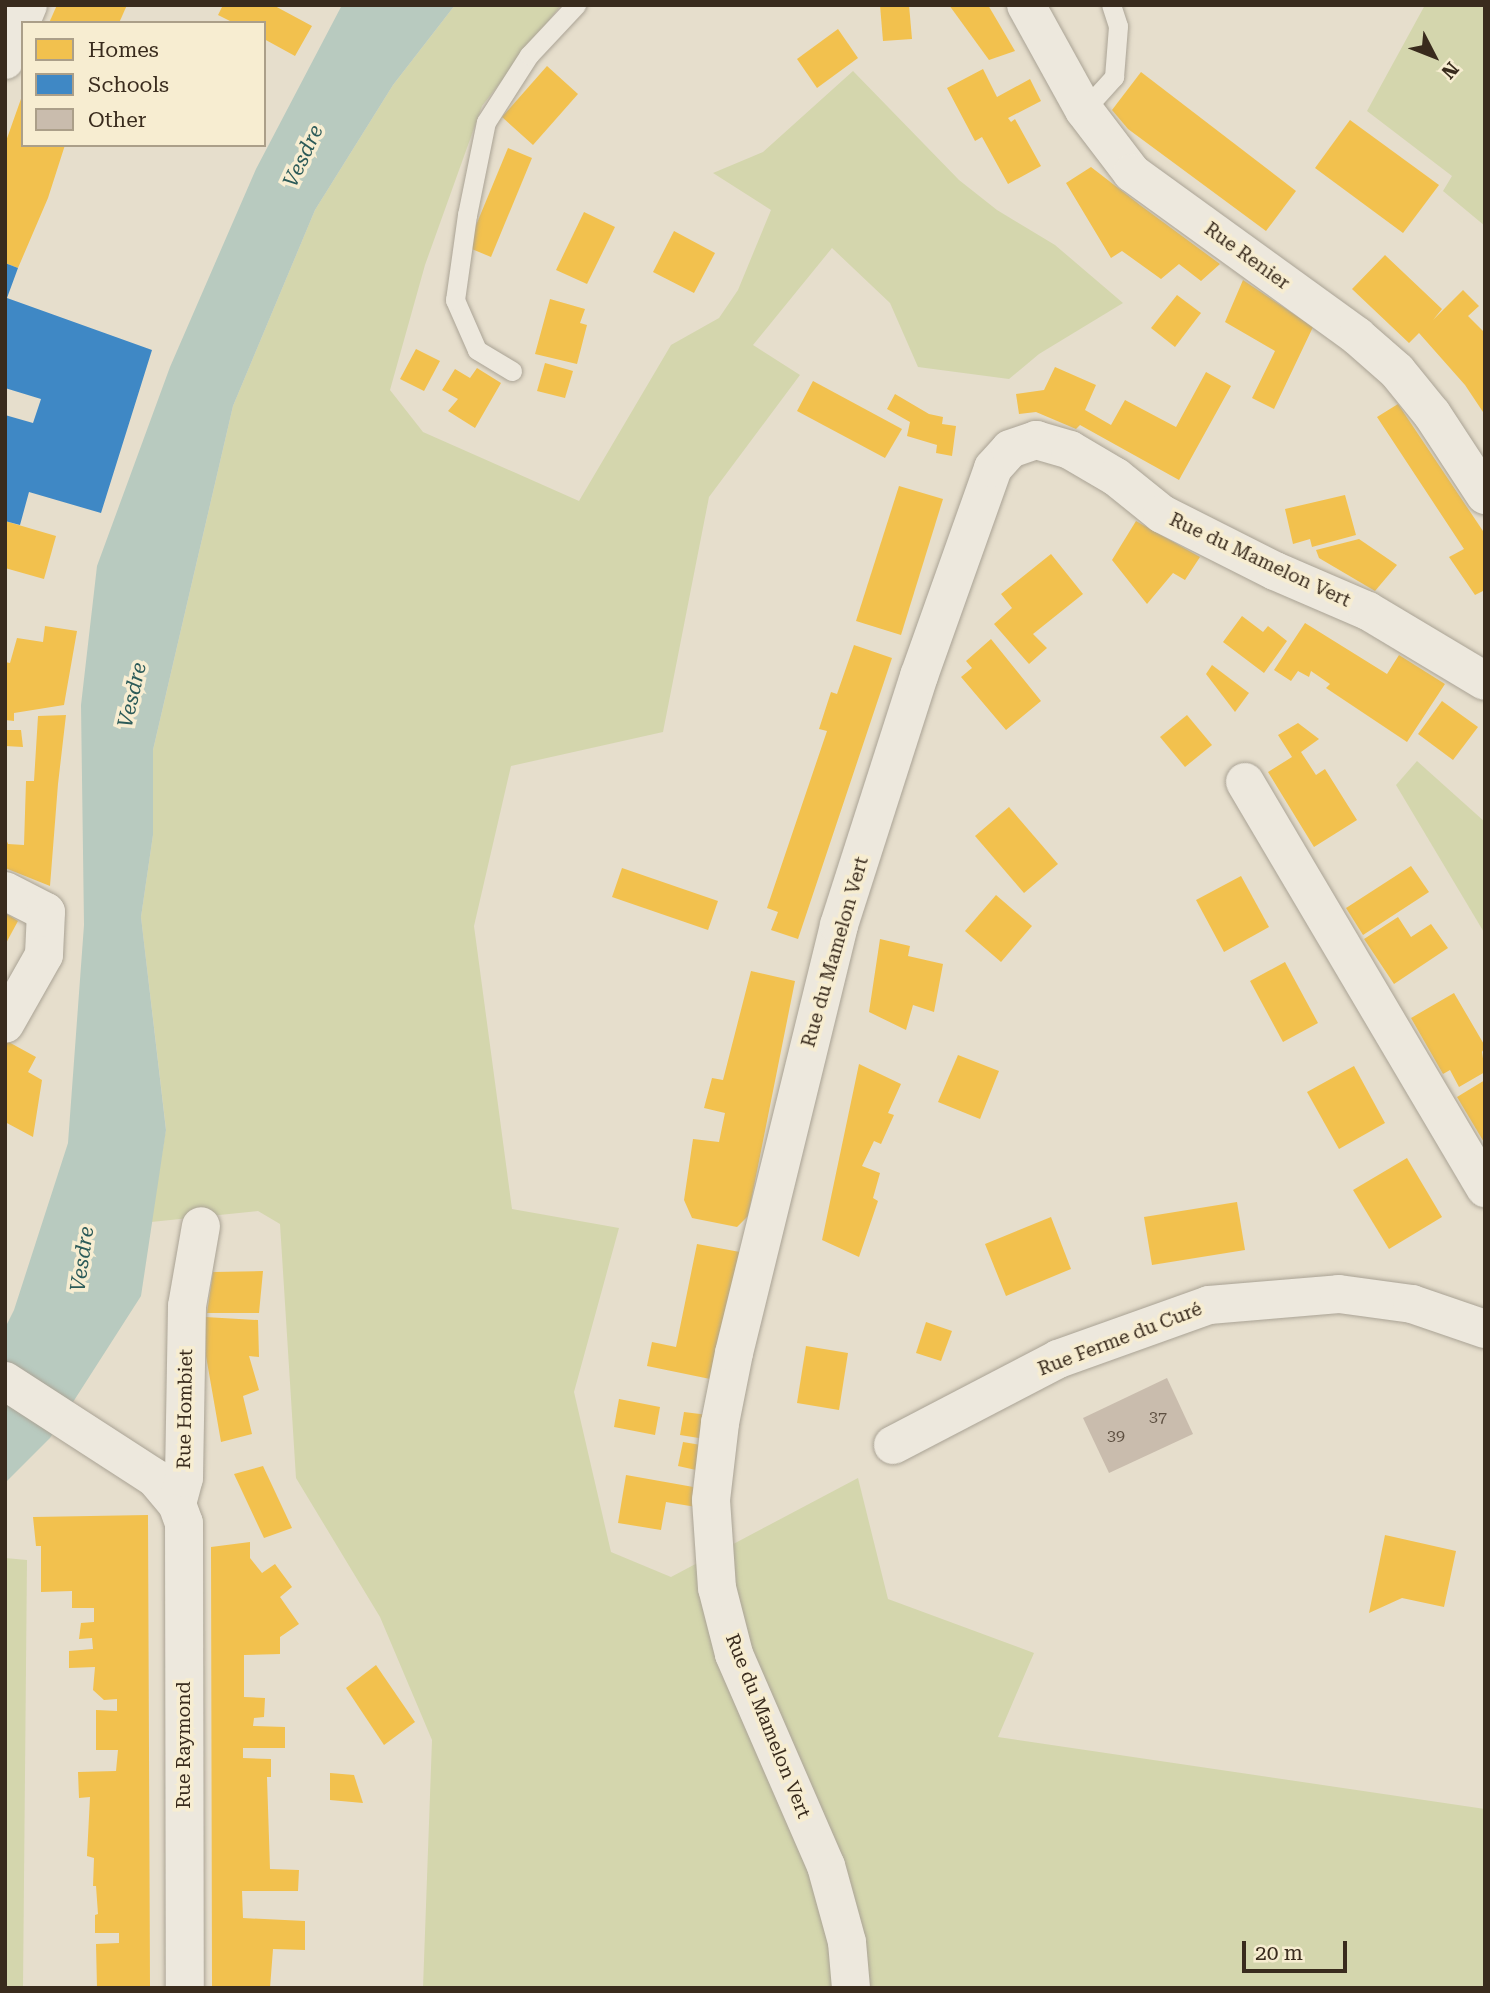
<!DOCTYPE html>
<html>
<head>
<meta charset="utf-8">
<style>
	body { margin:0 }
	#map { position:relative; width:1490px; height:1993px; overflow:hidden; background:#e6decc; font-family:"Roboto Serif",serif }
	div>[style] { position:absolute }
	.green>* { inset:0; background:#d4d6ad }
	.water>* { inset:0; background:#b8cabf }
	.homes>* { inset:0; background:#f2c14e }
	.schools>* { inset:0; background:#3f88c5 }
	.building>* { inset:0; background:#c9bcad }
	.roads { filter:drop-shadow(0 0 2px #aaa395) drop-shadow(0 0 2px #aaa395) }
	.service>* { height:19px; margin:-9.5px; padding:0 9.5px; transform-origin:9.5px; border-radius:9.5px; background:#ede8dd }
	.minor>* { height:38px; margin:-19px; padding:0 19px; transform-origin:19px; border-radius:19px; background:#ede8dd }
	.tertiary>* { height:38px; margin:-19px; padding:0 19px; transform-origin:19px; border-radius:19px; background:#ede8dd }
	span { translate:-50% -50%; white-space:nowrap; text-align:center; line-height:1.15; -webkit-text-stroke:7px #f7edd1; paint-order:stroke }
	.number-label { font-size:16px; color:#5d4f41 }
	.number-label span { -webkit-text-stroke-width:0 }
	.street-label { font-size:19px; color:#392b1d }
	.water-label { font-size:21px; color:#2b5a58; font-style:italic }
	.frame { position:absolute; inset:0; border:7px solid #392b1d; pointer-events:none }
	.legend { position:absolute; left:21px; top:21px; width:245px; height:126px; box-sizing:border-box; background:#f7edd1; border:2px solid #ab9f89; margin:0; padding:9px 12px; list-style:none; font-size:21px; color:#392b1d }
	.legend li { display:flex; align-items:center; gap:14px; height:35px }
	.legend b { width:35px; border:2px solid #ab9f89 }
	.north { position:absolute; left:1399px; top:21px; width:70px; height:70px; -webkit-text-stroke:5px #f7edd1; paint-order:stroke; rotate:132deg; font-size:19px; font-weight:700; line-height:28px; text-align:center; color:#392b1d }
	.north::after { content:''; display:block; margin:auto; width:24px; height:32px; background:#392b1d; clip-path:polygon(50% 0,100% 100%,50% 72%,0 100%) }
	.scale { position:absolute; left:1242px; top:1941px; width:105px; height:32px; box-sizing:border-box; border:4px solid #392b1d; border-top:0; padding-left:9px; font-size:21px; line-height:24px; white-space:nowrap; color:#392b1d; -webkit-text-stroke:5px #f7edd1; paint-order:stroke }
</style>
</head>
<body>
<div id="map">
	<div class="green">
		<div style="clip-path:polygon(455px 5px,561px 5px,482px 106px,425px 265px,390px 390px,423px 432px,579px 501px,671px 345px,719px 318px,738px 290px,771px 210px,713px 173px,763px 152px,853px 71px,959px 180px,997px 210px,1055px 245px,1123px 303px,1039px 354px,1009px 379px,918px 367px,890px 303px,832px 248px,753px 345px,800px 375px,709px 497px,663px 732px,511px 766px,474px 926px,512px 1209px,619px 1228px,574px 1392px,611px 1552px,671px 1577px,858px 1478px,888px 1599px,1034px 1653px,998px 1737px,1485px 1809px,1485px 1988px,423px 1988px,432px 1740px,380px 1617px,296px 1478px,280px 1224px,258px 1211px,151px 1222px,166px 1129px,141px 917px,153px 835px,153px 750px,233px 406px,315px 210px,393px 85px)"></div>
		<div style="clip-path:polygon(1425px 5px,1485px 5px,1485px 226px,1443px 191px,1452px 176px,1367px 111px)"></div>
		<div style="clip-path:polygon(1417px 761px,1485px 822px,1485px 934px,1396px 785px)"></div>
		<div style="clip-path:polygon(5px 1558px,27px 1560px,23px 1988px,5px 1988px)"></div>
	</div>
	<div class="water">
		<div style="clip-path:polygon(342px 5px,455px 5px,393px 85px,315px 210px,233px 406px,153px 750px,153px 835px,141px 917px,166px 1130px,141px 1296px,50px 1438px,5px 1483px,5px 1328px,14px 1310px,68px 1143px,84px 925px,81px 705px,97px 566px,170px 367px,256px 169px)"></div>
	</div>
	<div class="homes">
		<div style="clip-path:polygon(57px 5px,127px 5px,119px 23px,49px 23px)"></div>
		<div style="clip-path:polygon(223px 5px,273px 5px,312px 26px,295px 56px,264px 39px,264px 23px,234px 23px,218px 15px)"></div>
		<div style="clip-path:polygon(880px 5px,909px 5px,912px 39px,883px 41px)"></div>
		<div style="clip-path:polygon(949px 5px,988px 5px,1015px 51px,989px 60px)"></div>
		<div style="clip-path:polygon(838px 29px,858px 58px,817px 88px,797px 59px)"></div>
		<div style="clip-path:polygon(547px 66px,578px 94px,533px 145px,502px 117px)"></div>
		<div style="clip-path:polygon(983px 69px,997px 97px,1030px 79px,1041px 101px,1008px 118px,1011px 122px,1015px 119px,1041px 166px,1008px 184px,982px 137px,975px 141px,947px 88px)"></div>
		<div style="clip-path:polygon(1141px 72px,1296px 191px,1266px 231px,1128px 129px,1112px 110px)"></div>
		<div style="clip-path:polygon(22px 96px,23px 145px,65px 145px,48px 198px,18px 268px,5px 263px,5px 144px)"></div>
		<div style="clip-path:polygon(1350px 120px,1439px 185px,1403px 233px,1315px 168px)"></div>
		<div style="clip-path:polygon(508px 148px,532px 158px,491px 257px,467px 247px)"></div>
		<div style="clip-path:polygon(1091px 167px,1140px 205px,1220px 264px,1201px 281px,1179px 264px,1161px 279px,1122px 251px,1111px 258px,1066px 183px)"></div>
		<div style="clip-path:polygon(584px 212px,615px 227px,587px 284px,556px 270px)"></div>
		<div style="clip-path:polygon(674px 231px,715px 253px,694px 293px,653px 272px)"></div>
		<div style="clip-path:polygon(1385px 255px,1442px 309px,1433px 320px,1463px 290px,1479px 306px,1468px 316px,1485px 333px,1485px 415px,1465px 385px,1419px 333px,1409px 343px,1352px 289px)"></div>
		<div style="clip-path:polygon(1243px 280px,1313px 327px,1274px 409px,1252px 398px,1275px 351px,1225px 322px)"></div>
		<div style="clip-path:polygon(1177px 295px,1201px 313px,1175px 347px,1151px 328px)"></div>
		<div style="clip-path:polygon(550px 299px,585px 309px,580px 323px,587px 325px,577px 364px,535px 354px)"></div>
		<div style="clip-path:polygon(416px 349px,440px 361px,424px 391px,400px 379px)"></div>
		<div style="clip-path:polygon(545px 363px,573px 371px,565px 398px,537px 391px)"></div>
		<div style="clip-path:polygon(1055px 367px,1096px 385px,1085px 410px,1111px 425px,1125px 400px,1176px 427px,1206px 372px,1231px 386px,1179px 480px,1080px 425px,1076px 429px,1036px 412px,1019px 414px,1016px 394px,1044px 390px)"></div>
		<div style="clip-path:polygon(477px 368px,501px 383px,475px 428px,448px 411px,458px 399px,442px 390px,455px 369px,470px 378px)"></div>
		<div style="clip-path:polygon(813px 381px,902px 429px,885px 458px,797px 411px)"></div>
		<div style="clip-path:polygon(895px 394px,929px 414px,943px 417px,942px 424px,956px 426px,952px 456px,936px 453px,937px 445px,907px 436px,910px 422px,887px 409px)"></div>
		<div style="clip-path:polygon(1398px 404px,1485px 534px,1485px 590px,1475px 595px,1449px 557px,1464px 549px,1377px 417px)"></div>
		<div style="clip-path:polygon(899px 486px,943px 499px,901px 635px,856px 621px)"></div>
		<div style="clip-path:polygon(1345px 495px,1356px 535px,1312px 547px,1310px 539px,1293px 544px,1285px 509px)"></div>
		<div style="clip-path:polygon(5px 521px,56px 536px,44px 579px,5px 568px)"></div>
		<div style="clip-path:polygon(1136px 521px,1200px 557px,1185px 580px,1173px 573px,1147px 604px,1112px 560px)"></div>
		<div style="clip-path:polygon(1359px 539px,1397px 565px,1375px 591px,1319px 558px,1316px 550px)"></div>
		<div style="clip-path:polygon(1051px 554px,1083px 594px,1033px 634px,1047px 648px,1029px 664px,994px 624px,1012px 608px,1001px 594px)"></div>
		<div style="clip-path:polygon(1242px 616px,1263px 632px,1268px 626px,1287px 641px,1264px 673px,1223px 642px)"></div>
		<div style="clip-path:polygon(1305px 623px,1387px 674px,1399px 655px,1445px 684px,1407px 742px,1326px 688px,1330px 684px,1311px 671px,1309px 677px,1298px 671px,1291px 681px,1274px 670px)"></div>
		<div style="clip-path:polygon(45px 626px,77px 631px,64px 705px,14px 713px,14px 721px,5px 720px,5px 662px,10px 663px,17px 638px,43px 642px)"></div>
		<div style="clip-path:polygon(991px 639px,1041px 701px,1006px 730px,961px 677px,972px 668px,966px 661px)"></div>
		<div style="clip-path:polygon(854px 645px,892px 658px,798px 939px,771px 930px,778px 912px,767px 908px,827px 731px,819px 729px,831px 692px,837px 694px)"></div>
		<div style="clip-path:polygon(1212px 665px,1249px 693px,1235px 712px,1206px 674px)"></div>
		<div style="clip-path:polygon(1442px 701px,1478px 727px,1453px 760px,1418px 734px)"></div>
		<div style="clip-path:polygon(66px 715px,58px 784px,50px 886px,5px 868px,5px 836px,8px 844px,24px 845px,26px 781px,34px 781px,38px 716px)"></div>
		<div style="clip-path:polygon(1187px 715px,1212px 745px,1185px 767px,1160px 737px)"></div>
		<div style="clip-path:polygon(1298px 723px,1319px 739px,1301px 752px,1316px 775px,1325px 769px,1357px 820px,1314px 847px,1268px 772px,1292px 757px,1278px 735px)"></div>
		<div style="clip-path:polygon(5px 730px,21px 730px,23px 747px,5px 746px)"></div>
		<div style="clip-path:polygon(1009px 807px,1058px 864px,1024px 893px,975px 836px)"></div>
		<div style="clip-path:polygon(1411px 866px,1429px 892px,1363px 935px,1346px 908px)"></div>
		<div style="clip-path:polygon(622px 868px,718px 901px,708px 930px,612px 897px)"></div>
		<div style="clip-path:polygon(1241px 876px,1269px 927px,1224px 952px,1196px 900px)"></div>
		<div style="clip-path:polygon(996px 895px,1032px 926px,1001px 962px,965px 931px)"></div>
		<div style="clip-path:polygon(5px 913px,18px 921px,5px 945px)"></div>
		<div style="clip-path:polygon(1398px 917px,1411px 937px,1431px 924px,1448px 948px,1394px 984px,1364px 939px)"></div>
		<div style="clip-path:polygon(880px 939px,910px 946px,908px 956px,943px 964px,934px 1012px,913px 1005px,906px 1030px,869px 1012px)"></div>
		<div style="clip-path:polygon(1285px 962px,1318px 1023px,1283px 1042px,1250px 981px)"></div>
		<div style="clip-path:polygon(751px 971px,795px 981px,748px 1216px,737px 1227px,692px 1218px,684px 1200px,693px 1139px,719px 1142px,725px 1113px,704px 1108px,712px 1078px,723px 1080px)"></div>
		<div style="clip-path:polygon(1454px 993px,1485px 1046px,1482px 1052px,1485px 1072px,1459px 1087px,1450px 1070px,1443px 1074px,1411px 1018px)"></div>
		<div style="clip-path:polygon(5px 1040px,36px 1057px,28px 1072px,42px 1080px,33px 1137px,5px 1122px)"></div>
		<div style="clip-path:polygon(958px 1055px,999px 1071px,980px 1119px,938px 1102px)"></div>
		<div style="clip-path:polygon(859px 1064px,901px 1084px,888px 1113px,894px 1115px,881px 1144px,874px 1141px,862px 1166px,880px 1173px,873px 1198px,878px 1201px,859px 1257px,822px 1240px)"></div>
		<div style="clip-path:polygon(1354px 1066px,1385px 1123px,1339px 1149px,1307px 1092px)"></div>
		<div style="clip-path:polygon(1485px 1080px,1485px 1144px,1457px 1097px)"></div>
		<div style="clip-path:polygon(1407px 1158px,1442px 1217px,1389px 1249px,1353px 1190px)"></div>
		<div style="clip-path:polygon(1237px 1202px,1245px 1250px,1152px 1265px,1144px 1217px)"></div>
		<div style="clip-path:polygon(1051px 1217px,1071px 1269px,1006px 1296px,985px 1244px)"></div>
		<div style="clip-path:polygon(697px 1244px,740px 1252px,715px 1380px,647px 1366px,652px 1342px,676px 1347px)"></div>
		<div style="clip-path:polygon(263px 1271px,259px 1313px,207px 1313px,213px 1272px)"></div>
		<div style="clip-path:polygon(205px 1317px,258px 1320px,259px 1357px,249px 1356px,259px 1390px,243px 1396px,252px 1434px,221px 1442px,206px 1356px)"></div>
		<div style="clip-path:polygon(926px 1322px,952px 1331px,941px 1361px,916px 1353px)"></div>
		<div style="clip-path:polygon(806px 1346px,848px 1353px,839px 1410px,797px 1403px)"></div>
		<div style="clip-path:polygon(619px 1399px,660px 1407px,655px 1435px,614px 1427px)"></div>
		<div style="clip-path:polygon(684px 1412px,708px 1415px,705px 1439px,680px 1435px)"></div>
		<div style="clip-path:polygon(683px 1442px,701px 1445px,696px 1470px,678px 1466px)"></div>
		<div style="clip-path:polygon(263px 1466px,292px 1528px,264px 1538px,234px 1474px)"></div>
		<div style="clip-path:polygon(626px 1475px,699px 1488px,696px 1507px,666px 1502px,661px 1530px,618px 1523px)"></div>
		<div style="clip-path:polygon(148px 1515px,150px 1988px,97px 1988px,96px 1944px,119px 1943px,119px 1933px,95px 1933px,95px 1915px,98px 1914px,96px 1886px,93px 1886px,94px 1858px,87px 1856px,90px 1797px,79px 1798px,78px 1772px,116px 1771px,118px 1750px,96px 1750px,96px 1710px,117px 1711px,117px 1699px,104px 1700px,93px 1690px,95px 1667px,69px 1668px,69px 1651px,93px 1649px,92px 1638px,79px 1639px,81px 1623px,94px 1622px,94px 1608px,72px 1608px,72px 1591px,41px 1592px,41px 1546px,36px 1546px,33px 1517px)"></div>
		<div style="clip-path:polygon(1385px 1535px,1456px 1551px,1444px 1607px,1402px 1598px,1369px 1613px)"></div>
		<div style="clip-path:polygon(250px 1542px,250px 1558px,262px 1573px,275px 1564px,292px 1587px,280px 1597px,299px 1624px,280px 1637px,280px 1654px,244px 1655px,244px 1697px,265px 1698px,264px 1717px,254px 1718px,253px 1726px,285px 1727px,285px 1748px,243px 1748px,243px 1758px,271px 1759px,271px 1777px,267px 1777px,270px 1869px,299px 1870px,298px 1891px,242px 1891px,243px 1918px,305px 1921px,305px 1950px,273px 1949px,270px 1988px,212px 1988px,211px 1547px)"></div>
		<div style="clip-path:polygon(376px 1665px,415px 1722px,384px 1745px,346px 1688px)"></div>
		<div style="clip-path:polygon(330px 1773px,354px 1775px,363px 1803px,330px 1800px)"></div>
	</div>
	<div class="schools">
		<div style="clip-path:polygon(5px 263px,18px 268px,7px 298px,152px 350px,101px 513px,29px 492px,20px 525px,5px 521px,5px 415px,33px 423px,41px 399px,5px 388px)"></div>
	</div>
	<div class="building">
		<div style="clip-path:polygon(1167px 1378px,1193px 1434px,1109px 1473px,1083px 1418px)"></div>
	</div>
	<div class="roads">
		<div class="service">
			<div style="left:1084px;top:110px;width:45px;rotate:-47.7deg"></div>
			<div style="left:1114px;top:77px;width:51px;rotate:-85.5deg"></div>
			<div style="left:1118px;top:26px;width:22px;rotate:-108deg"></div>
			<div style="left:512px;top:371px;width:41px;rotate:-149deg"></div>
			<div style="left:477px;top:350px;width:55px;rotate:-113.7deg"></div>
			<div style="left:455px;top:300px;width:86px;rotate:-82deg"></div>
			<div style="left:467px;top:215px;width:95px;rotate:-78.5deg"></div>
			<div style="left:486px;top:122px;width:80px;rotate:-57.3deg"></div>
			<div style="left:529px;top:55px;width:69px;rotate:-46.8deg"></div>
		</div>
		<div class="minor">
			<div style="left:1245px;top:782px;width:472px;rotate:59.4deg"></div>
			<div style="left:5px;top:891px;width:46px;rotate:27.1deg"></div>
			<div style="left:46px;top:912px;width:43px;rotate:92.7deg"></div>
			<div style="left:44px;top:955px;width:79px;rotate:119.5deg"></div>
			<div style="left:5px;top:1381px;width:179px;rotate:32.9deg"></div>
			<div style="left:155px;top:1478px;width:34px;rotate:50deg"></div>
			<div style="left:177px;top:1504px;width:20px;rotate:70deg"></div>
			<div style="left:184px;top:1523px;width:465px;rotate:89.9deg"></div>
			<div style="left:893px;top:1445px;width:186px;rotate:-27.5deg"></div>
			<div style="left:1058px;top:1359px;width:160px;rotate:-19.7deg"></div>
			<div style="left:1209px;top:1305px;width:130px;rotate:-4.8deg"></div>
			<div style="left:1339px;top:1294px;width:74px;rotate:7.8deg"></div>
			<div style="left:1412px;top:1304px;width:77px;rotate:18.9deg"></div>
			<div style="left:177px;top:1504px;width:27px;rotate:-75deg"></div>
			<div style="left:184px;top:1478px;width:172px;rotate:-89deg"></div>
			<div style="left:187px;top:1306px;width:81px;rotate:-80.1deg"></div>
			<div style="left:851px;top:1988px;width:46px;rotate:-95deg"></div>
			<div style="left:847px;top:1942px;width:79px;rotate:-105.4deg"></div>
			<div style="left:826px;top:1866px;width:231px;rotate:-113.5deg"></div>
			<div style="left:734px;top:1654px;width:68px;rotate:-104.4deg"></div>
			<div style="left:717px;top:1588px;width:88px;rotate:-93.9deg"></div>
			<div style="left:711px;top:1500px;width:78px;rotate:-83.3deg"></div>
			<div style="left:720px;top:1423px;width:71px;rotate:-78.7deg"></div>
			<div style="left:734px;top:1353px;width:441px;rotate:-76.2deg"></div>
			<div style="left:839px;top:925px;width:262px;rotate:-72.2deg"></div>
			<div style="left:919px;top:676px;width:221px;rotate:-70.4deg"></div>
			<div style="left:993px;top:468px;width:25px;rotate:-48deg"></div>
			<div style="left:1010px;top:449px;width:28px;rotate:-19deg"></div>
			<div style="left:1036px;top:440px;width:35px;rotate:16deg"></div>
			<div style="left:1070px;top:450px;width:53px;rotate:30.4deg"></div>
			<div style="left:1116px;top:477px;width:59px;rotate:38.8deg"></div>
			<div style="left:1162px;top:514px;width:127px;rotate:26.8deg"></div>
			<div style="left:1275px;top:571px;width:101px;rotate:23.3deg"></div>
			<div style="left:1368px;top:611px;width:136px;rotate:30.9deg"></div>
		</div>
		<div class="tertiary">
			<div style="left:1026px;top:5px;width:120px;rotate:61.1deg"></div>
			<div style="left:1084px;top:110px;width:79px;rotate:52.7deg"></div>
			<div style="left:1132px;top:173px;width:278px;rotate:35.9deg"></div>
			<div style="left:1357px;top:336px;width:53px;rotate:41.2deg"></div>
			<div style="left:1397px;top:371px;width:55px;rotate:50.9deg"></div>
			<div style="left:1432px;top:414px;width:97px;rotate:56.8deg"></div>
			<div style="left:5px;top:60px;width:60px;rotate:-67.3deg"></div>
		</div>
	</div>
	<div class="number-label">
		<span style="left:1158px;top:1417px">37</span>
		<span style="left:1116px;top:1436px">39</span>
	</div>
	<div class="street-label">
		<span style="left:1247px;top:256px;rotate:36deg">Rue Renier</span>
		<span style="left:1260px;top:560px;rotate:25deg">Rue du Mamelon Vert</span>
		<span style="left:835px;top:952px;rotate:-74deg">Rue du Mamelon Vert</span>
		<span style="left:1120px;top:1339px;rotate:-21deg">Rue Ferme du Curé</span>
		<span style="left:185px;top:1409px;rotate:-89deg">Rue Hombiet</span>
		<span style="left:768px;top:1726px;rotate:68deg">Rue du Mamelon Vert</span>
		<span style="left:184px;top:1745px;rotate:-90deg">Rue Raymond</span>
	</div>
	<div class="water-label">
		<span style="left:303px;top:156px;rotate:-65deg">Vesdre</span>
		<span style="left:132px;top:695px;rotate:-77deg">Vesdre</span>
		<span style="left:82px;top:1259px;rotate:-82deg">Vesdre</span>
	</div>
	<div class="frame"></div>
	<ul class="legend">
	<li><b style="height:19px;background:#f2c14e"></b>Homes</li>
	<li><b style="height:19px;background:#3f88c5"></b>Schools</li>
	<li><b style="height:19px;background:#c9bcad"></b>Other</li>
	</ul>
	<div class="north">N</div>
	<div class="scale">20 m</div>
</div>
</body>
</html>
